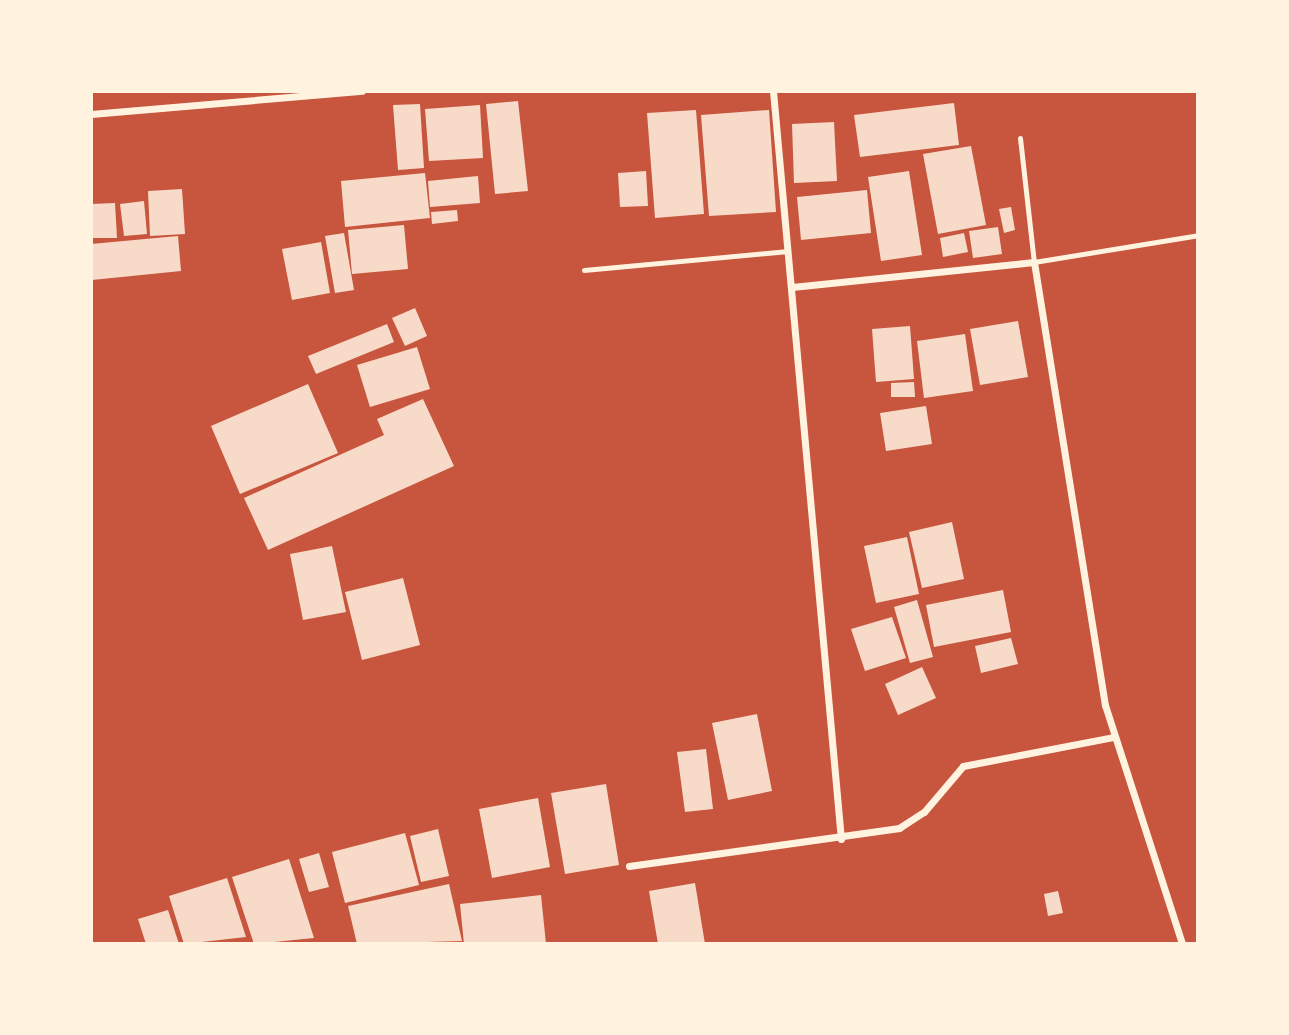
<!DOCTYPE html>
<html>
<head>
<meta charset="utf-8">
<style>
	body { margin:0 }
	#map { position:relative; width:1289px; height:1035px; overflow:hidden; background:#c8553d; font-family:Mulish,sans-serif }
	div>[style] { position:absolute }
	.building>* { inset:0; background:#f7dbc8 }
	.service>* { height:5px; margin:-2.5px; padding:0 2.5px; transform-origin:2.5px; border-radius:2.5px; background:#fff3e0 }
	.minor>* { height:7px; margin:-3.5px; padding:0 3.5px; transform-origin:3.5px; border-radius:3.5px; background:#fff3e0 }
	span { translate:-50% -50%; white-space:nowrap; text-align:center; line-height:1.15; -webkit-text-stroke:6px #fff3e0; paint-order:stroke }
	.frame { position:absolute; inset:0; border:93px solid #fff3e0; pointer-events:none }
</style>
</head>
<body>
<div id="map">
	<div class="building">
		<div style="clip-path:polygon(518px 101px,528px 191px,495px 194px,486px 104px)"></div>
		<div style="clip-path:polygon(954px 103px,959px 145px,860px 157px,854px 115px)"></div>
		<div style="clip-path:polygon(420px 104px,424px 168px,398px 170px,393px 105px)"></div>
		<div style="clip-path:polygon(480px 105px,483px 158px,429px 161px,425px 109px)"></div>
		<div style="clip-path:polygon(696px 110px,704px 214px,655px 218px,647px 113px)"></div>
		<div style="clip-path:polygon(769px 110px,776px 212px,709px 216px,701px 115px)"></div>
		<div style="clip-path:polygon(834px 122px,837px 181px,794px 183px,792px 124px)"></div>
		<div style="clip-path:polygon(971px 146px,986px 225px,938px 234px,923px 154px)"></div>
		<div style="clip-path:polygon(646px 171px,648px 206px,620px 207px,618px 173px)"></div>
		<div style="clip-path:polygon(909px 171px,922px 255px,881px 261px,868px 177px)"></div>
		<div style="clip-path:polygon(425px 173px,430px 218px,345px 227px,341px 181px)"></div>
		<div style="clip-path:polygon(478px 176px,480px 203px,430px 207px,428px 181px)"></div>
		<div style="clip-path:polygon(182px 189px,185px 234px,150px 236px,148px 191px)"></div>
		<div style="clip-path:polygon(867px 190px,871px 233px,801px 240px,797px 197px)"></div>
		<div style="clip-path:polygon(144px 201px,147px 234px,124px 236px,120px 204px)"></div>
		<div style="clip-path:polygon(115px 203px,117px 238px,91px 238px,91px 204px)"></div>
		<div style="clip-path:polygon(1011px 207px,1015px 230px,1004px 233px,999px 209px)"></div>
		<div style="clip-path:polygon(457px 210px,458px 221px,432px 224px,431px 212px)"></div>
		<div style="clip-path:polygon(404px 225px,408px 269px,352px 274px,348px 230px)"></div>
		<div style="clip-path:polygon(998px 227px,1002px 254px,973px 258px,969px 231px)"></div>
		<div style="clip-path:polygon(344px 233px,354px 290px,335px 293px,325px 236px)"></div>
		<div style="clip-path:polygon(964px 233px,968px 252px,943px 257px,940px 238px)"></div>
		<div style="clip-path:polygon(178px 236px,181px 271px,92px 280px,91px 244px)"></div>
		<div style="clip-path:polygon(321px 242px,330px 293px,292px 300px,282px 249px)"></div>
		<div style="clip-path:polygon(415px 308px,427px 336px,405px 346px,392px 318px)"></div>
		<div style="clip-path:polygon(1018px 321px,1028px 377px,980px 385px,970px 329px)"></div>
		<div style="clip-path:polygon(387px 324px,394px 342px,316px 374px,308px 356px)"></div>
		<div style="clip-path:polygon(910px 326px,914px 379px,876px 382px,872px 329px)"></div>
		<div style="clip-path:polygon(965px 334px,973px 391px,924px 398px,917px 341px)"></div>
		<div style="clip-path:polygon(417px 347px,430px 389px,370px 407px,357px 365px)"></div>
		<div style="clip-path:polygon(914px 382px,915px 397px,891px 397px,891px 383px)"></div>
		<div style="clip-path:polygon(308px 384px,338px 453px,240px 494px,211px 426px)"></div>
		<div style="clip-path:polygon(423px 399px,454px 466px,268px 550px,244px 498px,384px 435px,377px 419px)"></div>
		<div style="clip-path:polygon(926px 406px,932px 444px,886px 451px,880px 413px)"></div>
		<div style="clip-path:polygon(952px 522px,964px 579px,922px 588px,909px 532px)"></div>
		<div style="clip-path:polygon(907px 537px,919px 594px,876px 603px,864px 546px)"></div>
		<div style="clip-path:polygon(332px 546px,346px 612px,303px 620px,290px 554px)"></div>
		<div style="clip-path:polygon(403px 578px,420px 645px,362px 660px,345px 592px)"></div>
		<div style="clip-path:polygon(1003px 590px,1011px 632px,934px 647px,926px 605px)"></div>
		<div style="clip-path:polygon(917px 600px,933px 657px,910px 663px,894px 607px)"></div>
		<div style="clip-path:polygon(892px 617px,906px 658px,865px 671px,851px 629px)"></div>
		<div style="clip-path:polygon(1011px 638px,1018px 664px,981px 673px,975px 646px)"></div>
		<div style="clip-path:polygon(922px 667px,936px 698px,898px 715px,885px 684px)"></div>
		<div style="clip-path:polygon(757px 714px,772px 791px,728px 800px,712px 723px)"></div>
		<div style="clip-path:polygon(706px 749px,713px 809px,685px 812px,677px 752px)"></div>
		<div style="clip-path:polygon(606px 784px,619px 865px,565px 874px,551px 793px)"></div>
		<div style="clip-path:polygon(538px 798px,550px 867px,492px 878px,479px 809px)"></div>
		<div style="clip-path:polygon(438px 829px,449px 876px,421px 882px,410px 836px)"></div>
		<div style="clip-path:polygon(405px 833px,419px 885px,345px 903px,332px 852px)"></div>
		<div style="clip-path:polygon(319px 853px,329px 887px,309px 892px,299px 859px)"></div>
		<div style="clip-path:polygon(289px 859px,314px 938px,254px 944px,232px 877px)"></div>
		<div style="clip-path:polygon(227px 878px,246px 937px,184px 944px,169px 896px)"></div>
		<div style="clip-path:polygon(695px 883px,705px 944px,658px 944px,649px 891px)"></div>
		<div style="clip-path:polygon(449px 884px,462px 941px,357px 944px,348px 906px)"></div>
		<div style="clip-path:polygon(1058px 891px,1063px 913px,1048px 916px,1044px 894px)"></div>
		<div style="clip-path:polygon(541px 895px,546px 944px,464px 944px,460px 904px)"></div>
		<div style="clip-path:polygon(168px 910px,179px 944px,146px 944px,138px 919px)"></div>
	</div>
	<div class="service">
		<div style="left:1020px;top:138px;width:125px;rotate:83.6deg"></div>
		<div style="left:1034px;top:262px;width:166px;rotate:-9.3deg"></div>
		<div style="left:584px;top:270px;width:205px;rotate:-5.3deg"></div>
	</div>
	<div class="minor">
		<div style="left:773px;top:91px;width:751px;rotate:84.81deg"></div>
		<div style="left:91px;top:114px;width:272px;rotate:-4.9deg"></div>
		<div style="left:792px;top:287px;width:243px;rotate:-5.9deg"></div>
		<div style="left:1034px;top:262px;width:449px;rotate:80.9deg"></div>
		<div style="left:1105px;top:705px;width:251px;rotate:72.1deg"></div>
		<div style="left:629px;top:866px;width:273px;rotate:-8deg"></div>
		<div style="left:899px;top:828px;width:30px;rotate:-33deg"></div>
		<div style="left:924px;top:812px;width:60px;rotate:-49.7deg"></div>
		<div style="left:963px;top:766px;width:154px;rotate:-10.9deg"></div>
	</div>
	<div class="frame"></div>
</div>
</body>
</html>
